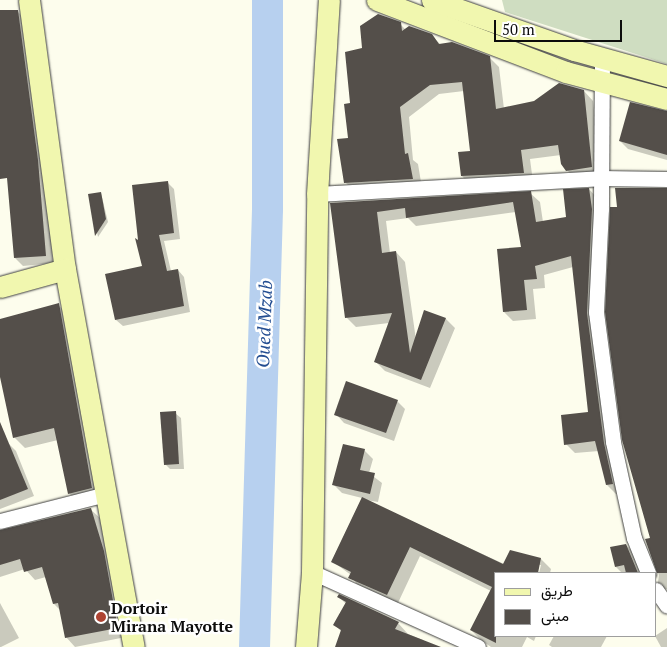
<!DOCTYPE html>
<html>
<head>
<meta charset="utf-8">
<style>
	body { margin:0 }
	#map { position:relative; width:667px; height:647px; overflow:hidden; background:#fdfded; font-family:"PT Serif",Vazirmatn,serif }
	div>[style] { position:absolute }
	.cemetery>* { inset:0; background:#cfddc1 }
	.shadow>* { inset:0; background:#0003 }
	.river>* { height:31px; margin:-15.5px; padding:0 15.5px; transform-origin:15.5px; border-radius:15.5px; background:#b7d0ef }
	.building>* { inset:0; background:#544f4a }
	.roads { filter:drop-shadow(0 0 1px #3f3f3f) drop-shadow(0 0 1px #3f3f3f) }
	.street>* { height:15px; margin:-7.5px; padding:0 7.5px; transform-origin:7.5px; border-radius:7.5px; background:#fff }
	.secondary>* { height:21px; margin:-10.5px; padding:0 10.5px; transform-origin:10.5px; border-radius:10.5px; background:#f1f7af }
	.dots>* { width:14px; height:14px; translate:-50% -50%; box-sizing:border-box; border:2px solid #fff; border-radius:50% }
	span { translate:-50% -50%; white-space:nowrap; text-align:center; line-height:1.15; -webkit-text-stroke:5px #fff; paint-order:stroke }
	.poi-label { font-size:16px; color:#0c0c0c; font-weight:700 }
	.left { translate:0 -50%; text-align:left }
	.water-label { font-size:18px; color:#234d91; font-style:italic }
	.legend { position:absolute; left:494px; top:572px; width:162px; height:65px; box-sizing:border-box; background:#fff; border:1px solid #9e9e9e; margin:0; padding:6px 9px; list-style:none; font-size:15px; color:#0c0c0c }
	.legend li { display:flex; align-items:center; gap:10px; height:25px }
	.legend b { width:25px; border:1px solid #9e9e9e }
	.scale { position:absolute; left:494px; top:20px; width:128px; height:22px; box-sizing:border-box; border:2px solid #0c0c0c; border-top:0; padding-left:6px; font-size:15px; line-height:18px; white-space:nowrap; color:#0c0c0c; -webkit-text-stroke:4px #fff; paint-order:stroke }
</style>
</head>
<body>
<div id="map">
	<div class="cemetery">
		<div style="clip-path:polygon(502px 0,667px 0,667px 64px,505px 12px)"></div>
	</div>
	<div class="shadow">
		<div style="clip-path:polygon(17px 11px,25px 19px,45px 169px,53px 263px,23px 266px,15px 258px,7px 159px,0 160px,0 12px)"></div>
		<div style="clip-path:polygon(400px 24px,406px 30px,432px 36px,441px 45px,489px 57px,499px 67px,504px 109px,584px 91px,593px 101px,601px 176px,577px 180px,567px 170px,561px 155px,530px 159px,533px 182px,471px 186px,462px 176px,472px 152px,464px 91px,439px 94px,409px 117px,413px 160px,418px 164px,422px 188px,355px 192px,345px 182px,352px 104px,363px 48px)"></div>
		<div style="clip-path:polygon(667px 112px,667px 160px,628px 149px,620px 141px)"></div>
		<div style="clip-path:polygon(168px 183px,174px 189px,180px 239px,164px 241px,171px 271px,178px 270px,184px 277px,190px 312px,123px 326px,116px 320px,143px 267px,140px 242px)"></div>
		<div style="clip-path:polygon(589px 189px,598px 199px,596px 323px,621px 493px,616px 494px,607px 485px,599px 451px,575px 453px,566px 444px,590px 413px,573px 267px,544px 275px,545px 288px,533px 289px,536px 319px,513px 321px,504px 312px,522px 248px,516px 212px,416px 226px,408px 218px,386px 221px,390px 253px,396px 252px,405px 262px,416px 340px,425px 312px,446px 319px,455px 328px,430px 388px,385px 371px,376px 362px,389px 323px,356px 327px,347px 318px,332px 204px,530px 193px,540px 202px,543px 222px,568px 218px)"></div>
		<div style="clip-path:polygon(667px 189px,667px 589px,658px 590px,656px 596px,659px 575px,646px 540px,652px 539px,623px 440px,618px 208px)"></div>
		<div style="clip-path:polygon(101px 193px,108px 222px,98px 237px,89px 195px)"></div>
		<div style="clip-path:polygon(58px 305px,69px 315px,102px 498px,80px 504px,69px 493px,58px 440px,25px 448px,14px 437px,0 371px,0 321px)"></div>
		<div style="clip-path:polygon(397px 401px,405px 409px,394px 441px,344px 423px,336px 414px)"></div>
		<div style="clip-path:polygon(175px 413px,181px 418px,184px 469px,170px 469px,165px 464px)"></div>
		<div style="clip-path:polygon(9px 444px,16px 451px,34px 496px,0 509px,0 448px)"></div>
		<div style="clip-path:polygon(364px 450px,373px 459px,369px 473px,382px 483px,378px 502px,366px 500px,515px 569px,518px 554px,541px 559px,551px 569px,550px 573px,539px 573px,541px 565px,539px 565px,537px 573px,496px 573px,496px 636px,536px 636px,534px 641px,527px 637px,522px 647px,491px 647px,481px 640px,471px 630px,491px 591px,420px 556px,397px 605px,359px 588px,351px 575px,332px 561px,362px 498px,342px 493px,334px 485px)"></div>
		<div style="clip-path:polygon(90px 509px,100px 518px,113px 561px,126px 637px,75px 647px,66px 637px,61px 611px,54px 604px,46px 577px,35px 580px,25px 569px,0 577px,0 531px)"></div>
		<div style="clip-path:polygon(626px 545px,634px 553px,643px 573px,622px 573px,616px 567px)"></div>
		<div style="clip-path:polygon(339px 597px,398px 623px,408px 634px,423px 640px,431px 647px,337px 647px,342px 632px,335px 625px,346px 604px)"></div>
		<div style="clip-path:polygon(0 603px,19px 638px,1px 647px,0 647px)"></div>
		<div style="clip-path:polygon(667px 628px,667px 647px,661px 647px,655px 636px)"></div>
		<div style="clip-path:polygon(554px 636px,607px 636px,601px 647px,552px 647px,549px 645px)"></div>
	</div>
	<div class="river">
		<div style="left:254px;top:647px;width:439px;rotate:-88.3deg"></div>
		<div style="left:267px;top:208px;width:208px;rotate:-90deg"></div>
	</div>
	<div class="building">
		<div style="clip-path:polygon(0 10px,18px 10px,38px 160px,46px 256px,14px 258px,7px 178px,0 179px)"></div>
		<div style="clip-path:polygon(378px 14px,401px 22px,402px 31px,409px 26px,432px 34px,439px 44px,452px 42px,490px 56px,496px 109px,534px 101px,559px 83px,584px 90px,592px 167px,566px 171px,561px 164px,558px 145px,521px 150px,524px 173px,461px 176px,458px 152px,470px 151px,462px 82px,430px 85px,400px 107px,405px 154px,408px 153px,413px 179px,344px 183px,337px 139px,348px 138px,344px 104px,350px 103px,345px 52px,362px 48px,360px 26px)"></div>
		<div style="clip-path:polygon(630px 102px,667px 111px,667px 155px,619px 141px)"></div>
		<div style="clip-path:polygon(168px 181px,174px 233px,159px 235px,167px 271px,178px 269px,184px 306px,115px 320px,105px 274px,142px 266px,135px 238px,138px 240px,132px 185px)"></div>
		<div style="clip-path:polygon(589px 188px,592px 209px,587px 313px,604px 443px,613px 484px,606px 485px,595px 441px,564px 445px,561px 415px,588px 412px,571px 256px,535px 266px,537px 279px,524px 280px,527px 310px,503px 312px,497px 249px,521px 247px,513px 202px,406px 218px,405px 208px,377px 212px,382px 253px,396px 251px,410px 353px,424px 310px,446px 318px,421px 380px,374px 362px,392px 313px,345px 318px,330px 203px,531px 191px,536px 222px,566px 217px,563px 189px)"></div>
		<div style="clip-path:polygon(615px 188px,667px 188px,667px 573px,657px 573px,645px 539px,650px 538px,622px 440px,605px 312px,610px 207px,617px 207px)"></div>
		<div style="clip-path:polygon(101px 192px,106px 219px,95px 236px,88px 194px)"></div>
		<div style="clip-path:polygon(59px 303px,92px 488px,68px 494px,54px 428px,13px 438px,0 377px,0 319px)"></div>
		<div style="clip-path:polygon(346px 381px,398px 400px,386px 433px,334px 415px)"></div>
		<div style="clip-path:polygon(176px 411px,179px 464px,164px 465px,160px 412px)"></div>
		<div style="clip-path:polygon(0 422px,28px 489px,0 500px)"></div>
		<div style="clip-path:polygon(343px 444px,365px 449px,360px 470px,375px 473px,370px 494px,332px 485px)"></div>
		<div style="clip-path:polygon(362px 497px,503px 564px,510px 550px,541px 558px,538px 573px,496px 573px,496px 643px,470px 630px,492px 587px,410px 547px,387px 595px,348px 578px,351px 572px,331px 562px)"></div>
		<div style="clip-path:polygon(91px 508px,104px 551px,118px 628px,65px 638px,58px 603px,53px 604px,42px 567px,24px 572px,20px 559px,0 565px,0 530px)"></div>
		<div style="clip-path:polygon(626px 544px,638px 573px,626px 573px,624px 565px,615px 567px,610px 547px)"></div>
		<div style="clip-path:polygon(339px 594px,399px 622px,395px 629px,441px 647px,335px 647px,341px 630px,333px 625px,346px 602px,337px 597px)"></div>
	</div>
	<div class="roads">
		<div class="street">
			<div style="left:602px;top:59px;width:150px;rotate:90.4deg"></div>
			<div style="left:601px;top:209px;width:103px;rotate:92.8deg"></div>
			<div style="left:596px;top:312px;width:131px;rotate:82.5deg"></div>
			<div style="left:613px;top:442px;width:98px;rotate:77.7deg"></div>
			<div style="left:634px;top:538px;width:38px;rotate:68deg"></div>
			<div style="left:317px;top:194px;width:283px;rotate:-3.2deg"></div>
			<div style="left:600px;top:178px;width:67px;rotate:0.9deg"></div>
			<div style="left:0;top:521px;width:109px;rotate:-14.3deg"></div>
			<div style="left:312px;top:572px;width:182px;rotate:24.3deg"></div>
			<div style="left:656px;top:590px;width:19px;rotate:55deg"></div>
		</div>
		<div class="secondary">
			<div style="left:29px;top:0;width:271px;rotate:82.4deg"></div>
			<div style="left:65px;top:269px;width:384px;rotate:79.7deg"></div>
			<div style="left:377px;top:0;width:202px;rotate:20.9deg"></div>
			<div style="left:566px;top:72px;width:105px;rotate:15deg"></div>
			<div style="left:432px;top:0;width:151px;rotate:19.4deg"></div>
			<div style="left:574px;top:50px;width:97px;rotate:15.6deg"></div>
			<div style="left:0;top:287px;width:67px;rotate:-15.5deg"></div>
			<div style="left:306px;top:647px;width:75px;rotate:-85.4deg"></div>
			<div style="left:312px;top:572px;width:378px;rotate:-89.2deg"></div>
			<div style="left:317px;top:194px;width:194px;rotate:-86.5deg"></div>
		</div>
	</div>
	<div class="dots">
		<div style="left:101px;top:617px;background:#ae4433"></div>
	</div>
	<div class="poi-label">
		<span class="left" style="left:111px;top:617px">Dortoir<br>Mirana Mayotte</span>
	</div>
	<div class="water-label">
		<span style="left:264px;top:324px;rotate:-88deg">Oued Mzab</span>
	</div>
	<ul class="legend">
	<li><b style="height:6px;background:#f1f7af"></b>طريق</li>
	<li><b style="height:14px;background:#544f4a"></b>مبنى</li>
	</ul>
	<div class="scale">50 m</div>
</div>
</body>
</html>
